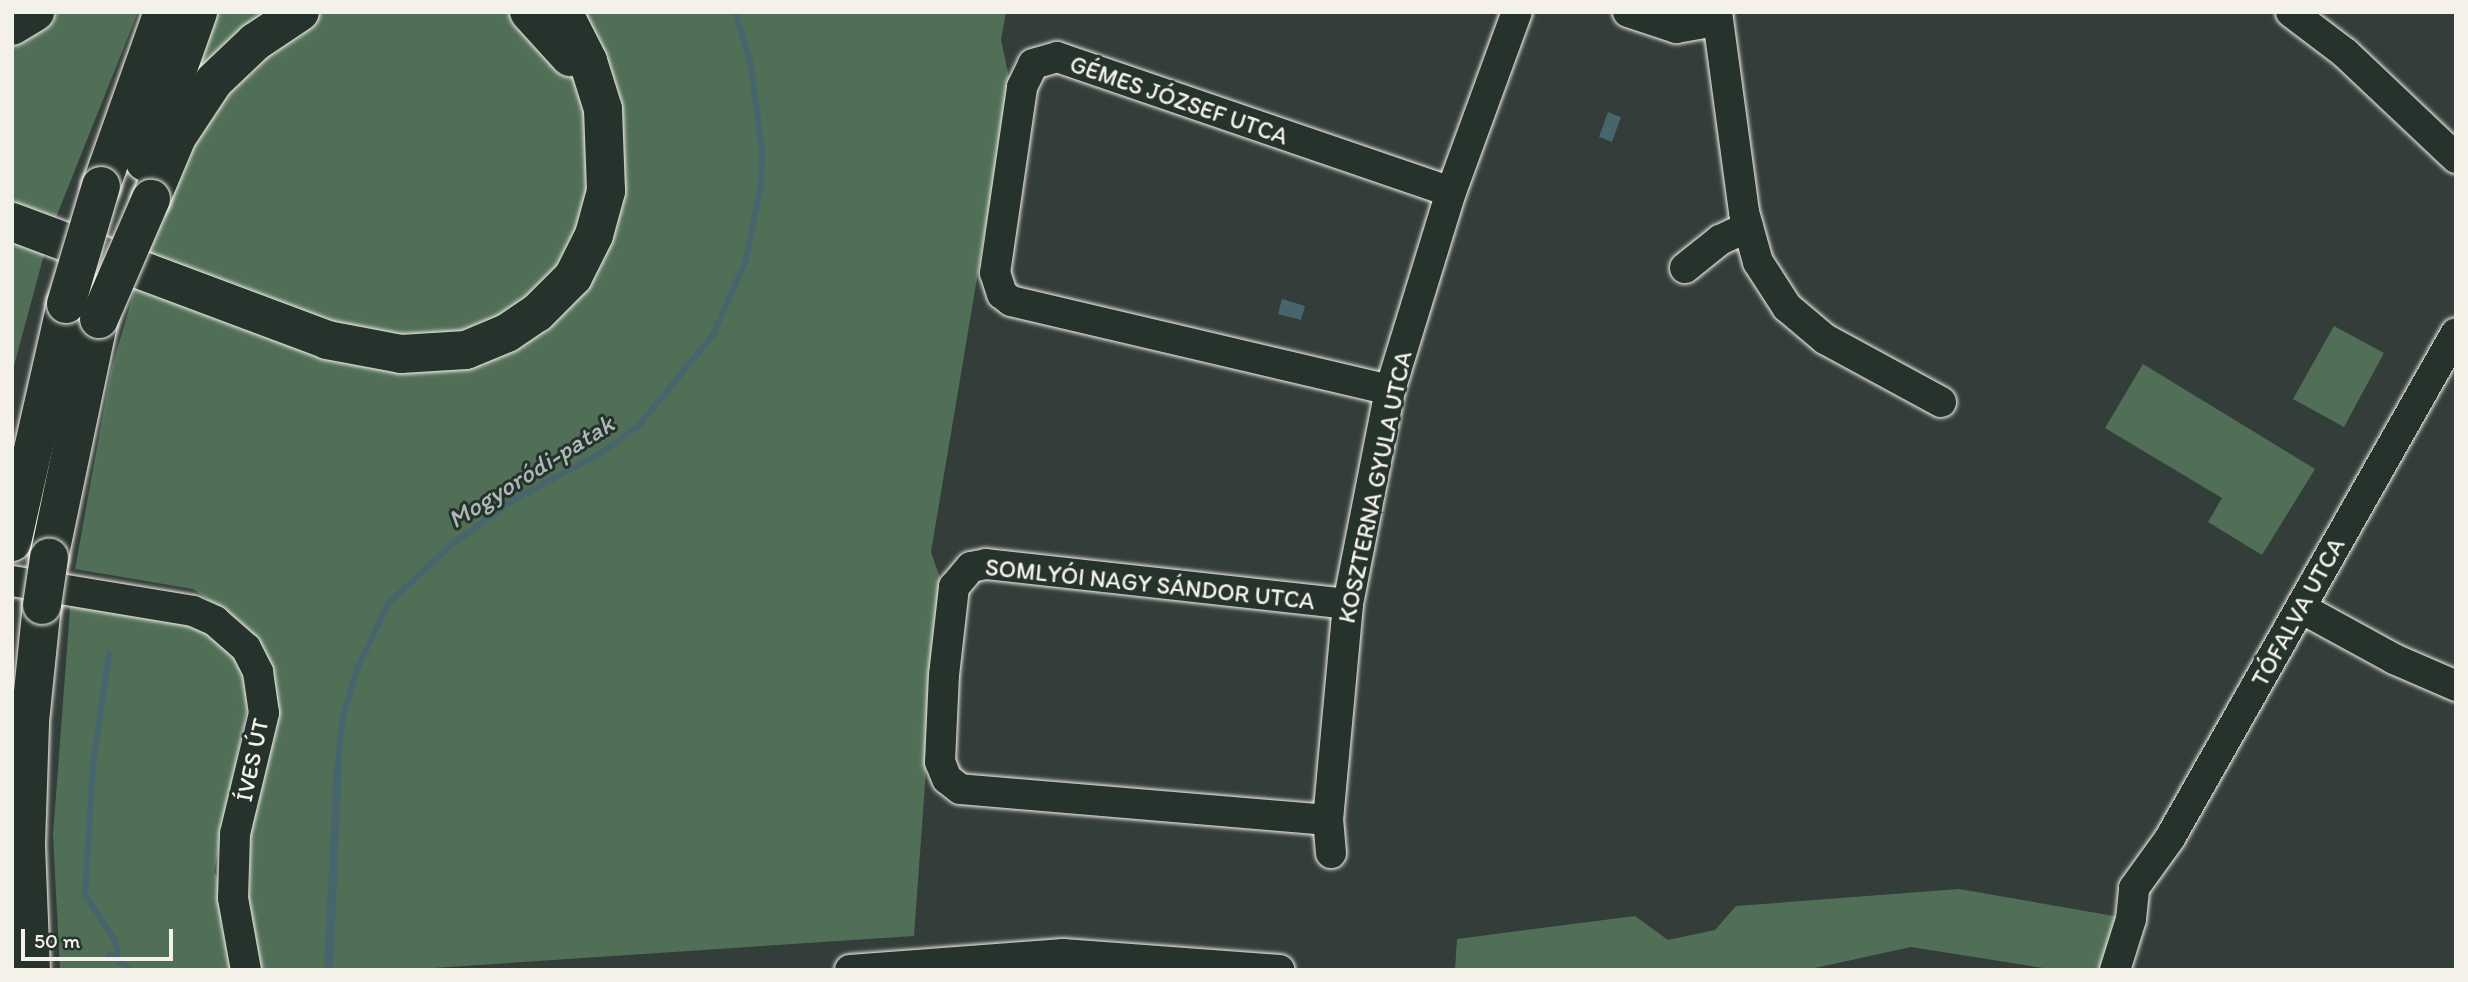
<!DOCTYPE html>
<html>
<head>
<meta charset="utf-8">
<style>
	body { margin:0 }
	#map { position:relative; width:2468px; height:982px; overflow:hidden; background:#333d3a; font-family:Itim,sans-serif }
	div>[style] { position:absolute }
	.green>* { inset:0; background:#516f57 }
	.water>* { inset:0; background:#47656d }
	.stream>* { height:6px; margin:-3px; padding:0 3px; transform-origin:3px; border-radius:3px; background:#47656d }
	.roads { filter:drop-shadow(0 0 2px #f4f1e8) drop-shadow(0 0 2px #f4f1e8) }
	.minor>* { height:30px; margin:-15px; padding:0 15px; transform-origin:15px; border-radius:15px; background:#26332d }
	.highway>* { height:38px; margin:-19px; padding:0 19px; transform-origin:19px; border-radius:19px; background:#26332d }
	.bridges { filter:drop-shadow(0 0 2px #f4f1e8) drop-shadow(0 0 2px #f4f1e8) }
	.highway-bridge>* { height:38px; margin:-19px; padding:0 19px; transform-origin:19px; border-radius:19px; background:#26332d }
	span { translate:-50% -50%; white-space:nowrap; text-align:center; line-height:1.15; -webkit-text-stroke:6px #26332d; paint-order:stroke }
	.street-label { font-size:24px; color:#f4f1e8 }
	.water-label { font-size:26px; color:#afb9b7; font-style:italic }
	.frame { position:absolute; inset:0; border:14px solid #f4f1e8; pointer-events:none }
	.scale { position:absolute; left:21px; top:929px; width:152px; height:32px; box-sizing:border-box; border:4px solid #f4f1e8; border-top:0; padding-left:9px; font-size:21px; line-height:24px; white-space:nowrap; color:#f4f1e8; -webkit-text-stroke:5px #26332d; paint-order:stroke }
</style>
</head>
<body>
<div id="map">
	<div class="green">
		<div style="clip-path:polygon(60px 12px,138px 12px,53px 225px,12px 210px,12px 41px)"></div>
		<div style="clip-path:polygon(214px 12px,277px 12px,183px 103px)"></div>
		<div style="clip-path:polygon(324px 12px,515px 12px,575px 77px,587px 107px,594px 165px,582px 224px,548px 283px,482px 328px,435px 339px,344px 329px,139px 258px,201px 117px,291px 32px)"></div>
		<div style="clip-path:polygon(573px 12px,1006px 12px,1001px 40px,1010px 82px,931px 552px,940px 578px,914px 936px,403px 970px,60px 970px,53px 835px,71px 596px,157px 606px,240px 650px,249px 699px,214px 872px,224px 889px,249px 897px,256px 645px,238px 621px,193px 589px,75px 569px,111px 370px,137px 282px,441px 367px,602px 241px)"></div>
		<div style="clip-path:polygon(12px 238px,45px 251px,12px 373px)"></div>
		<div style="clip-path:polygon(2334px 326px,2384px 353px,2344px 427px,2293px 399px)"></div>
		<div style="clip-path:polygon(2143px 364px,2315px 469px,2262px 555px,2208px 522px,2222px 498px,2105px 428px)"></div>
		<div style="clip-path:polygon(1959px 889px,2131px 919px,2112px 970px,2056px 970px,1911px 947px,1806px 970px,1455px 970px,1457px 939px,1635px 916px,1668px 940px,1715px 930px,1736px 906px)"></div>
	</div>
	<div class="water">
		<div style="clip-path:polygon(1608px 112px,1621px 117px,1612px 142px,1599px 137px)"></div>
		<div style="clip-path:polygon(1282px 299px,1305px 306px,1301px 320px,1278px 314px)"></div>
		<div style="clip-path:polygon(334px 761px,342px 763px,333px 970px,324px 970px)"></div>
	</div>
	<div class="stream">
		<div style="left:109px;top:654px;width:111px;rotate:98.3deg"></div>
		<div style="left:93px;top:764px;width:130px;rotate:93.5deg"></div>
		<div style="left:85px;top:894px;width:56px;rotate:57.4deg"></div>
		<div style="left:115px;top:941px;width:16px;rotate:79deg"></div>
		<div style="left:337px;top:770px;width:54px;rotate:-83.7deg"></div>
		<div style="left:343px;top:716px;width:49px;rotate:-73.4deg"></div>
		<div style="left:357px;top:669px;width:72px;rotate:-64.5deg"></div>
		<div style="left:388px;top:604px;width:83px;rotate:-43.1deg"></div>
		<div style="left:449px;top:547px;width:76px;rotate:-36.4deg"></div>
		<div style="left:510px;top:502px;width:103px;rotate:-28.3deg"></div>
		<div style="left:601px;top:453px;width:47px;rotate:-36.4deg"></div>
		<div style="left:639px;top:425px;width:117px;rotate:-50.6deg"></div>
		<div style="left:713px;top:335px;width:82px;rotate:-66.3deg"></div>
		<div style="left:746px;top:260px;width:77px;rotate:-78.8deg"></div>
		<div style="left:761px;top:184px;width:33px;rotate:-88deg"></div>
		<div style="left:762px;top:151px;width:87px;rotate:-97.3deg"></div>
		<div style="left:751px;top:65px;width:55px;rotate:-106.8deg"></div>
		<div style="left:109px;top:954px;width:26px;rotate:37deg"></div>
	</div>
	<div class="roads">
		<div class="minor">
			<div style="left:1628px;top:12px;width:51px;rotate:18.4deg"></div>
			<div style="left:1676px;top:28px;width:29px;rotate:-10deg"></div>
			<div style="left:1705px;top:23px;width:15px;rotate:-37deg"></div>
			<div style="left:1717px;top:12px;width:202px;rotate:82.3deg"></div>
			<div style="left:1744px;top:212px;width:52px;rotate:74.4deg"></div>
			<div style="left:1758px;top:262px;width:54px;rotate:57.2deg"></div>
			<div style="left:1787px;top:307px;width:50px;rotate:40.1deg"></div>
			<div style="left:1825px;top:339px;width:132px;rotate:28.5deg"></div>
			<div style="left:2291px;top:12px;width:68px;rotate:37.2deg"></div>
			<div style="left:2345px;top:53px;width:153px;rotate:43.4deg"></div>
			<div style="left:1685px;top:268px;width:45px;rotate:-38.7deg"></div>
			<div style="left:1720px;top:240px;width:31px;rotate:-25deg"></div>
			<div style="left:1390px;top:390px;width:389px;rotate:-166.8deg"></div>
			<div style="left:1011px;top:301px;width:11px;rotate:-142deg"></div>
			<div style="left:1002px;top:294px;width:22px;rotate:-108deg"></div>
			<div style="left:995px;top:273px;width:188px;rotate:-81.7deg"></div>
			<div style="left:1022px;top:87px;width:25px;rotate:-64deg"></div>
			<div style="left:1033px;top:64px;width:25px;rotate:-16deg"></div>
			<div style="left:1057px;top:57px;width:416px;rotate:18.9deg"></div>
			<div style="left:12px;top:581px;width:183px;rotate:9.4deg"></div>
			<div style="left:193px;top:611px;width:24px;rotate:24deg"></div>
			<div style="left:215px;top:621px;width:41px;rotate:41.1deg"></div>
			<div style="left:246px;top:648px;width:27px;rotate:63deg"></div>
			<div style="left:258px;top:672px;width:41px;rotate:81.7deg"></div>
			<div style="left:264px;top:713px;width:124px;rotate:103.5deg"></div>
			<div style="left:235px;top:834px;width:64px;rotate:91.8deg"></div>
			<div style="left:233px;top:898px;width:73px;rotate:79.8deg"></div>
			<div style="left:2301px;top:608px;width:106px;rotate:28.7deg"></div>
			<div style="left:2394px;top:659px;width:68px;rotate:23.5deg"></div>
			<div style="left:1328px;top:820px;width:369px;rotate:-175.2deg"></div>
			<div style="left:960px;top:789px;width:16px;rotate:-142deg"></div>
			<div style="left:947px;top:779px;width:18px;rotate:-112deg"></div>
			<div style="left:940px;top:762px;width:87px;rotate:-87.4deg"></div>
			<div style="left:944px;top:675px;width:89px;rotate:-83.5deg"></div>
			<div style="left:954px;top:587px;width:26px;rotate:-50deg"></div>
			<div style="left:971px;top:567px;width:15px;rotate:-11deg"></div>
			<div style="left:986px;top:564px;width:364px;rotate:6.3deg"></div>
			<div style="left:1331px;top:853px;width:33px;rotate:-95deg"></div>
			<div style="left:1328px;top:820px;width:217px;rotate:-84.7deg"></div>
			<div style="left:1348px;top:604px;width:218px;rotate:-78.9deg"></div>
			<div style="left:1390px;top:390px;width:207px;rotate:-72.9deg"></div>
			<div style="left:1451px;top:192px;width:192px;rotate:-69.9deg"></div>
			<div style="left:850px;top:970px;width:214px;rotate:-4.3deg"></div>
			<div style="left:1063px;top:954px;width:217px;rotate:4.2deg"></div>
			<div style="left:2115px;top:970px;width:53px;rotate:-72.6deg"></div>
			<div style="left:2131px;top:919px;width:31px;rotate:-84deg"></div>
			<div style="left:2134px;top:888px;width:62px;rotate:-54.2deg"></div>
			<div style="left:2170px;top:838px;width:580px;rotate:-60.48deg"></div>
		</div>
		<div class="highway">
			<div style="left:529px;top:12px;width:61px;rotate:47.7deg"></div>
			<div style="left:12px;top:26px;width:27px;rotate:-31deg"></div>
			<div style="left:145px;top:162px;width:159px;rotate:-70.5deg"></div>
			<div style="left:101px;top:186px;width:185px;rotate:-70.4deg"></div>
			<div style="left:151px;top:199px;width:67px;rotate:-67.2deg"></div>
			<div style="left:177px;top:137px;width:67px;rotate:-56.5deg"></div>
			<div style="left:214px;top:81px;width:57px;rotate:-43.6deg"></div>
			<div style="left:255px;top:42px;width:54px;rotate:-33.7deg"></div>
			<div style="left:12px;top:222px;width:336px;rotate:20.5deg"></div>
			<div style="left:327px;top:340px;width:75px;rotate:10.7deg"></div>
			<div style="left:401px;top:354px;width:65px;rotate:-3.5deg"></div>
			<div style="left:466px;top:350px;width:44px;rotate:-22.5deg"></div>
			<div style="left:507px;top:333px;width:36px;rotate:-34deg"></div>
			<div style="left:537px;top:313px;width:51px;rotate:-45deg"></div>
			<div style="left:573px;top:277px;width:47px;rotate:-63.4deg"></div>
			<div style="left:594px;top:235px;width:46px;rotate:-74.7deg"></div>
			<div style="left:606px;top:191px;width:82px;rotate:-92.1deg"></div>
			<div style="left:603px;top:109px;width:50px;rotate:-107.4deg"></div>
			<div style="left:588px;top:61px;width:55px;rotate:-117deg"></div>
			<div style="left:12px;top:542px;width:244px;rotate:-77.2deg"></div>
			<div style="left:49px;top:558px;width:244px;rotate:-78.2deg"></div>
			<div style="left:31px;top:970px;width:126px;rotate:-92.3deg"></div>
			<div style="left:26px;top:844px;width:123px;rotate:-88.1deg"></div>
			<div style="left:30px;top:721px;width:117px;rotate:-84.1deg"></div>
		</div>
	</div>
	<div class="bridges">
		<div class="highway-bridge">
			<div style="left:66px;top:304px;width:123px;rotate:-73.5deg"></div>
			<div style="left:99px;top:319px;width:131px;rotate:-66.6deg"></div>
			<div style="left:42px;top:605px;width:48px;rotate:-81.5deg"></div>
		</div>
	</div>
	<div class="street-label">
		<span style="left:1179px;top:100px;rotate:19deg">GÉMES JÓZSEF UTCA</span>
		<span style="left:1375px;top:487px;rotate:-78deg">KOSZTERNA GYULA UTCA</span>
		<span style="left:1150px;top:584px;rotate:6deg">SOMLYÓI NAGY SÁNDOR UTCA</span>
		<span style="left:2298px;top:612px;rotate:-61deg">TÓFALVA UTCA</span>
		<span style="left:252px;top:760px;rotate:-78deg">ÍVES ÚT</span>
	</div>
	<div class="water-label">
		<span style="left:531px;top:472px;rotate:-32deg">Mogyoródi-patak</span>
	</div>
	<div class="frame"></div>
	<div class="scale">50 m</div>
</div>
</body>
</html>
